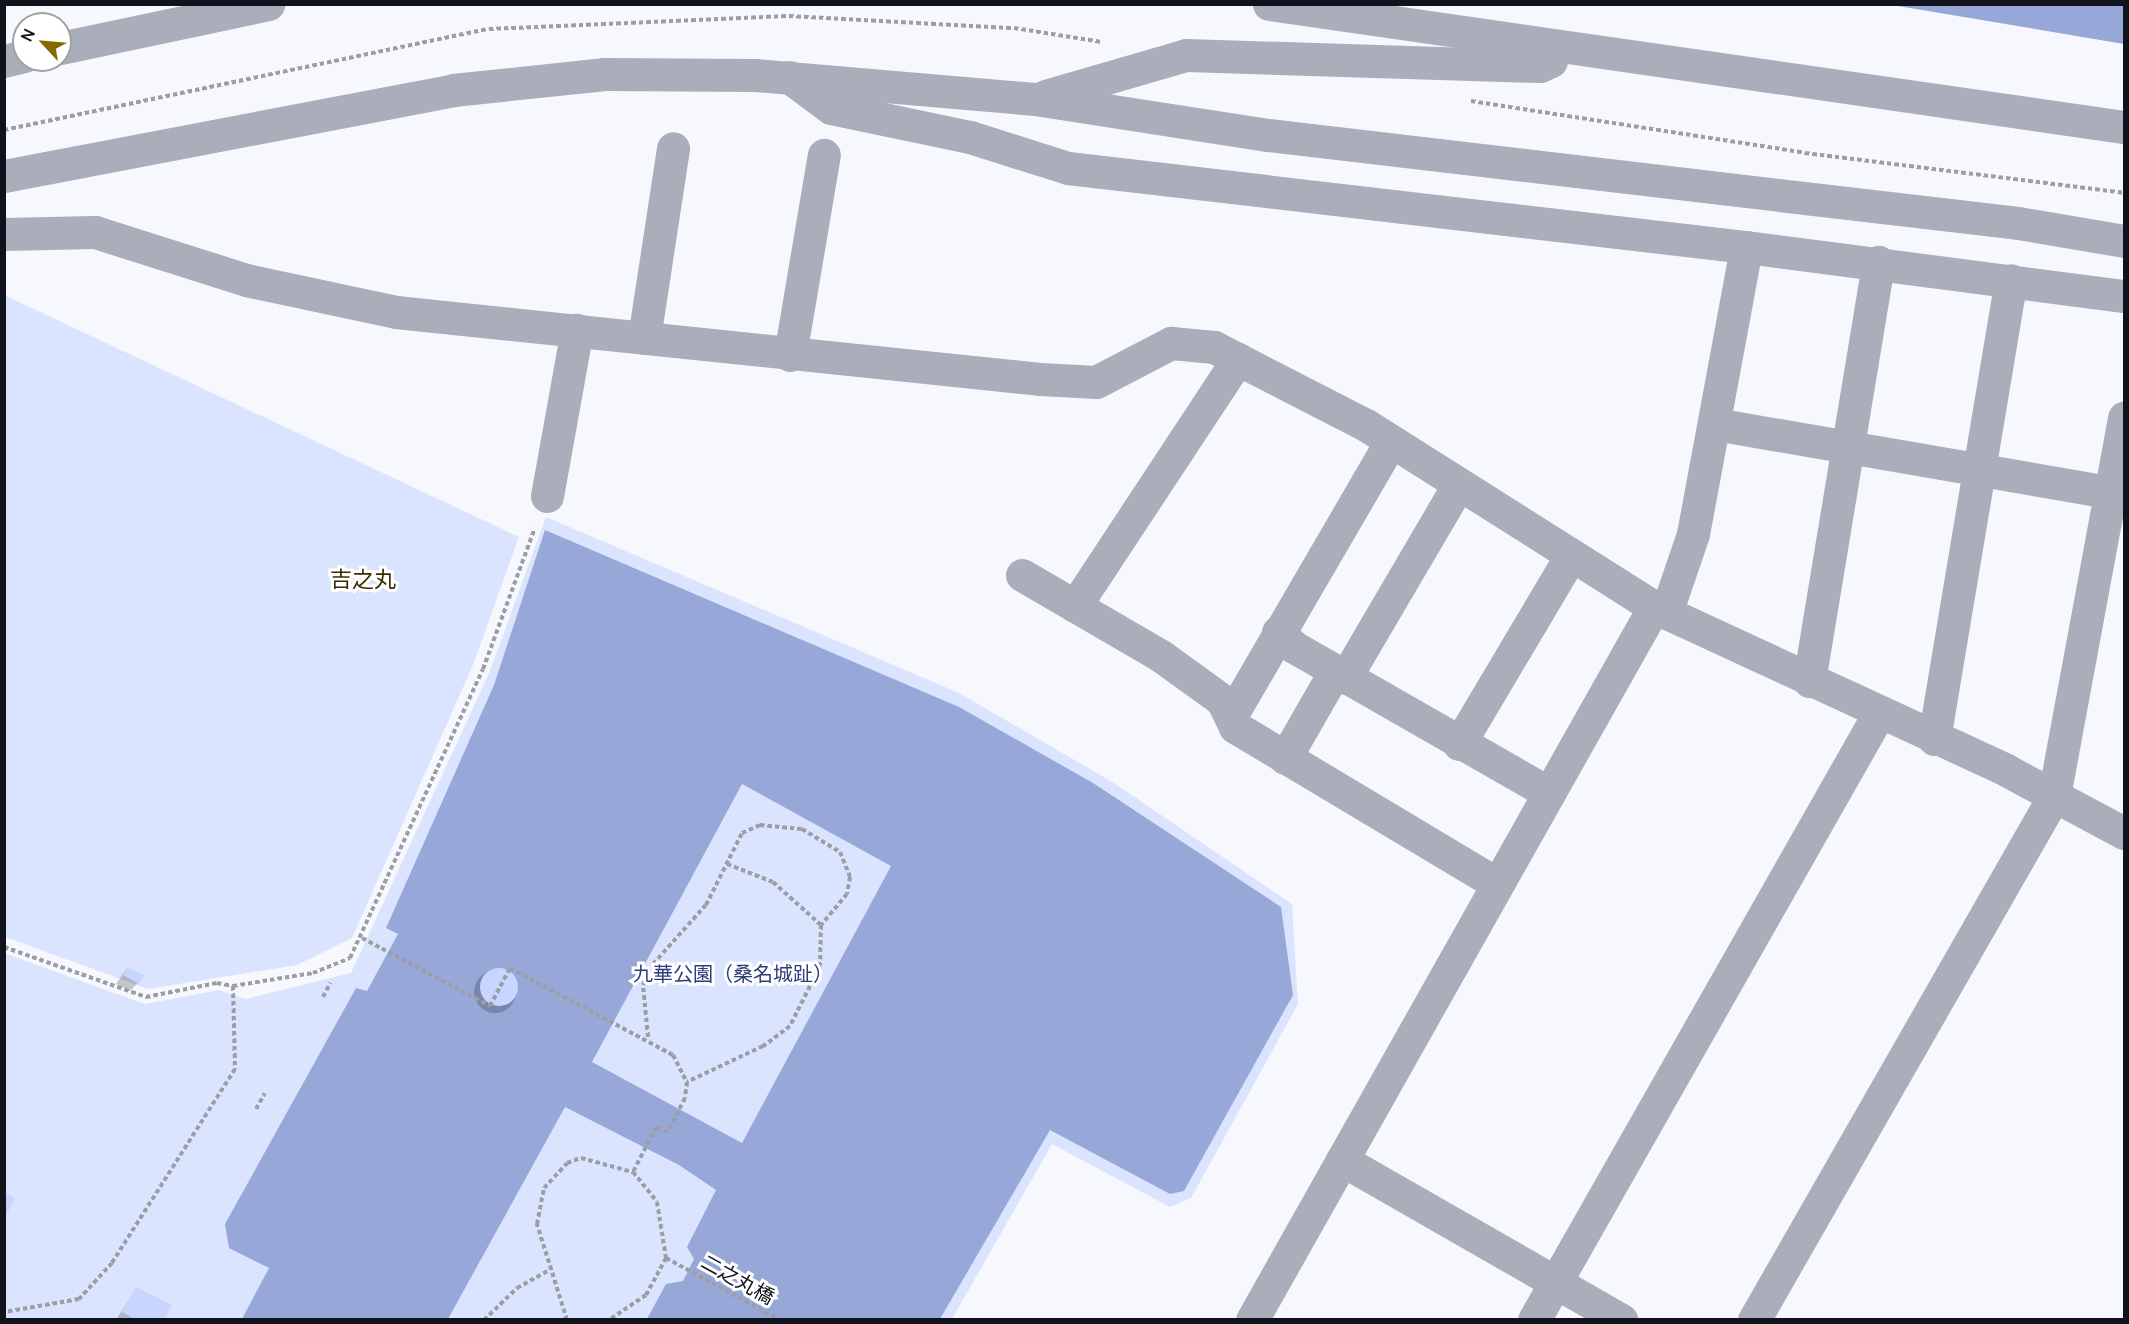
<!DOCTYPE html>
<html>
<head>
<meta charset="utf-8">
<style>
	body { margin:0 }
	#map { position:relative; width:2129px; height:1324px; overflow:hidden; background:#f6f8fd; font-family:Manrope,"Noto Sans JP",sans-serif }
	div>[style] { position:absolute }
	.green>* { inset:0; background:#dae4ff }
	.water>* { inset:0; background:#96a7d8 }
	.shadow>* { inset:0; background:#0003 }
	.round { border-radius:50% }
	.building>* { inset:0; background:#c7d6ff }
	.path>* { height:4px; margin-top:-2px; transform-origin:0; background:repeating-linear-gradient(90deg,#9c9ea5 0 4.5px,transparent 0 7.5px) }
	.minor>* { height:33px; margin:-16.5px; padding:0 16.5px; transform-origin:16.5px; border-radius:16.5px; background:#aaaeba }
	span { translate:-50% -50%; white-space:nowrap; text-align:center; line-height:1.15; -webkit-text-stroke:6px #fff; paint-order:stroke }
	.park-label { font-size:20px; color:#2e3e7a }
	.street-label { font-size:20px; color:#10131c }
	.quarter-label { font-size:22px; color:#3a2c01 }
	.frame { position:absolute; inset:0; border:6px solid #10131c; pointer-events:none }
	.north { position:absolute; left:12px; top:12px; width:60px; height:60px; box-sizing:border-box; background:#fff; border:2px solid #9fa1a4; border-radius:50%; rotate:296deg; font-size:16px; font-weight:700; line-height:24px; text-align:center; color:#10131c }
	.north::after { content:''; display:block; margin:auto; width:21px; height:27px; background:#866904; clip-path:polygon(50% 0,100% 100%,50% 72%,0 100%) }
</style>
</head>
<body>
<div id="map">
	<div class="green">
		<div style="clip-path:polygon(4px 295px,519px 537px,473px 665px,352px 938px,297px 965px,148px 989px,5px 937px)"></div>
		<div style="clip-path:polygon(546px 517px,959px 693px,1114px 783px,1292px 904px,1298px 1004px,1191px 1198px,1170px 1207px,1052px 1144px,952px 1319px,5px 1320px,4px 953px,145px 1004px,219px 990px,245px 999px,351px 973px,490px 671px)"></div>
	</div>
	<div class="water">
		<div style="clip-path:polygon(1892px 5px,2124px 5px,2124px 44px)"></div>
		<div style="clip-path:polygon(evenodd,545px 530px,959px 707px,1093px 783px,1281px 907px,1293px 995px,1184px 1191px,1170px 1194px,1050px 1130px,940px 1319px,647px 1319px,666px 1284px,683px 1281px,694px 1259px,687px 1247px,716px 1190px,679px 1165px,565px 1107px,448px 1319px,242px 1319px,269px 1268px,229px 1248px,225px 1224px,356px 988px,367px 991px,398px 934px,386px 928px,494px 685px,545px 530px,742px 784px,891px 866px,742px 1143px,592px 1062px,742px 784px)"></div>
	</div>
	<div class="shadow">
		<div style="clip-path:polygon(127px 968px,138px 983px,130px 991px,116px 984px)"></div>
		<div class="round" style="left:474px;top:971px;width:42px;height:42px"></div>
		<div style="clip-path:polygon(136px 1289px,163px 1320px,116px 1320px)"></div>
	</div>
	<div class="building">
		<div style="clip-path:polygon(127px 967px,144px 975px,139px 984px,123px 975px)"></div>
		<div class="round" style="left:480px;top:968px;width:38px;height:38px"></div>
		<div style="clip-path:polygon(4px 1192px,15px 1198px,4px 1219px)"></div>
		<div style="clip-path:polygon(136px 1287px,172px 1305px,164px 1320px,136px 1320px,122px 1312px)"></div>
	</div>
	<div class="path">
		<div style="left:1471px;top:101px;width:338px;rotate:8.8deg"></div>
		<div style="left:1805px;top:153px;width:321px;rotate:7.1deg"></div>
		<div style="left:4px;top:130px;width:495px;rotate:-11.8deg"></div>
		<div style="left:489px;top:29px;width:300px;rotate:-2.5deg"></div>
		<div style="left:789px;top:16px;width:225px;rotate:3.1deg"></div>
		<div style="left:1014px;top:28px;width:89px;rotate:9deg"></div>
		<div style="left:727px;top:864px;width:49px;rotate:21.4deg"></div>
		<div style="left:773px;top:882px;width:64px;rotate:41.9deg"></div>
		<div style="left:362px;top:938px;width:145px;rotate:28deg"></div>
		<div style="left:490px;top:1006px;width:43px;rotate:-62.2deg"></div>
		<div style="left:510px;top:968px;width:185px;rotate:28.1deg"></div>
		<div style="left:673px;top:1055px;width:30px;rotate:63deg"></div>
		<div style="left:687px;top:1082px;width:16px;rotate:97deg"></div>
		<div style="left:685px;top:1098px;width:38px;rotate:117deg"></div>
		<div style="left:668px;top:1132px;width:13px;rotate:-157deg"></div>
		<div style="left:656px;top:1127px;width:51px;rotate:117.1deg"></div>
		<div style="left:633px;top:1172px;width:38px;rotate:51deg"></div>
		<div style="left:657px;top:1202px;width:57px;rotate:80.9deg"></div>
		<div style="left:666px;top:1258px;width:42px;rotate:118.4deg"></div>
		<div style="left:646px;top:1295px;width:45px;rotate:146deg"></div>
		<div style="left:4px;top:947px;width:151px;rotate:19.4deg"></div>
		<div style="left:146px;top:997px;width:72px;rotate:-11.2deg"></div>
		<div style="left:217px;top:983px;width:16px;rotate:11deg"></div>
		<div style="left:233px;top:986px;width:83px;rotate:88.6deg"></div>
		<div style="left:235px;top:1069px;width:230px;rotate:122.4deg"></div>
		<div style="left:112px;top:1263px;width:49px;rotate:132.5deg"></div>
		<div style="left:79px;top:1299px;width:76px;rotate:170.2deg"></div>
		<div style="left:233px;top:986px;width:81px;rotate:-9.2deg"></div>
		<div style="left:313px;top:973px;width:40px;rotate:-22deg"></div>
		<div style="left:350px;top:958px;width:318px;rotate:-65.3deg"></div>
		<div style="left:483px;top:669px;width:150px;rotate:-69.8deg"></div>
		<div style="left:323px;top:997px;width:16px;rotate:-63deg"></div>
		<div style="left:648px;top:1037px;width:52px;rotate:-95.5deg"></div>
		<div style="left:643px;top:985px;width:23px;rotate:-65deg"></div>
		<div style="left:653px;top:964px;width:79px;rotate:-48.1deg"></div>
		<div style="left:706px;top:905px;width:80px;rotate:-63.4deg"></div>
		<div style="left:742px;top:833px;width:20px;rotate:-24deg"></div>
		<div style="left:760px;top:825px;width:42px;rotate:5.4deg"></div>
		<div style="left:802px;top:829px;width:44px;rotate:31.2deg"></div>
		<div style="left:840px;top:852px;width:27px;rotate:68deg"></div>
		<div style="left:850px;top:877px;width:17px;rotate:100deg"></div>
		<div style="left:847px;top:894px;width:40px;rotate:130deg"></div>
		<div style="left:821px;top:925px;width:41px;rotate:91.4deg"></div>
		<div style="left:820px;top:966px;width:67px;rotate:116.6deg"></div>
		<div style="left:790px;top:1026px;width:34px;rotate:143deg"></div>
		<div style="left:763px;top:1046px;width:84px;rotate:154.7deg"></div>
		<div style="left:256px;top:1109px;width:18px;rotate:-61deg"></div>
		<div style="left:666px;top:1258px;width:130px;rotate:28.5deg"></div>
		<div style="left:484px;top:1320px;width:46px;rotate:-44.1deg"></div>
		<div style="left:517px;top:1288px;width:37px;rotate:-29deg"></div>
		<div style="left:567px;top:1320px;width:101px;rotate:-107.4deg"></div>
		<div style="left:537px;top:1224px;width:37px;rotate:-79deg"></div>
		<div style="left:544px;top:1188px;width:34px;rotate:-47deg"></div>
		<div style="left:567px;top:1163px;width:15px;rotate:-20deg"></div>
		<div style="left:581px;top:1158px;width:54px;rotate:15.1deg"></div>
	</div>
	<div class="minor">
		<div style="left:1269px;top:4px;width:864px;rotate:8.19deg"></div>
		<div style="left:60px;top:48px;width:213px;rotate:-11.9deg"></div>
		<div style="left:4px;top:61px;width:21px;rotate:-14deg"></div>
		<div style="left:789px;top:77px;width:52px;rotate:36.4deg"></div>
		<div style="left:831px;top:108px;width:142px;rotate:11.8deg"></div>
		<div style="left:970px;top:137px;width:103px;rotate:17.6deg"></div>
		<div style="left:1068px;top:168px;width:683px;rotate:6.65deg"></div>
		<div style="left:1045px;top:96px;width:147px;rotate:-16.2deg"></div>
		<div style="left:1186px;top:55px;width:354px;rotate:1.8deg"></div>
		<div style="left:1540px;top:66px;width:12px;rotate:-24deg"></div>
		<div style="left:4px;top:176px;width:457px;rotate:-10.8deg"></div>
		<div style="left:453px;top:90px;width:153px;rotate:-6deg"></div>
		<div style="left:605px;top:74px;width:150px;rotate:0.4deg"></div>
		<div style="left:755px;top:75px;width:281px;rotate:4.9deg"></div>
		<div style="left:1035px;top:99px;width:236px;rotate:8.8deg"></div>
		<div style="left:1268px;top:135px;width:755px;rotate:6.69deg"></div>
		<div style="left:2018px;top:223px;width:108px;rotate:9.6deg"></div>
		<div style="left:4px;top:234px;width:91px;rotate:-1.3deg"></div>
		<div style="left:95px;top:232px;width:158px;rotate:17.6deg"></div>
		<div style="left:246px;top:280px;width:153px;rotate:12deg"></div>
		<div style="left:396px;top:312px;width:647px;rotate:5.94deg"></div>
		<div style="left:1040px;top:379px;width:56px;rotate:3.1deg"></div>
		<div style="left:1096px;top:382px;width:85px;rotate:-27.5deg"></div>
		<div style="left:1171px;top:343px;width:43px;rotate:5.3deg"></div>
		<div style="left:1214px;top:347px;width:171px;rotate:27.2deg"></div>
		<div style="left:1366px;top:425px;width:341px;rotate:32.3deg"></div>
		<div style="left:1654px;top:607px;width:388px;rotate:24.8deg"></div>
		<div style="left:2006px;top:770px;width:134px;rotate:28.1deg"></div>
		<div style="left:644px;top:338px;width:192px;rotate:-81.3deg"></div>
		<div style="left:790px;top:355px;width:203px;rotate:-80.4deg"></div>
		<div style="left:1715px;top:424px;width:415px;rotate:9.8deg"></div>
		<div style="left:547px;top:496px;width:169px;rotate:-79.8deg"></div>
		<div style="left:1022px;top:575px;width:161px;rotate:30.2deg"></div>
		<div style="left:1161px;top:656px;width:75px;rotate:35.8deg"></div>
		<div style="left:1222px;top:700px;width:30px;rotate:64deg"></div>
		<div style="left:1235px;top:727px;width:305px;rotate:30.9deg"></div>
		<div style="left:1075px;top:606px;width:296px;rotate:-56.6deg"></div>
		<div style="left:1666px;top:613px;width:83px;rotate:-71.1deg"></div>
		<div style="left:1693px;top:534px;width:292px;rotate:-79.5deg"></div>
		<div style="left:1746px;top:247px;width:381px;rotate:7.4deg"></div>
		<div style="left:1278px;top:632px;width:22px;rotate:43deg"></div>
		<div style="left:1294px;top:647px;width:294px;rotate:29.8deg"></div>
		<div style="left:1345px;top:678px;width:225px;rotate:-59.6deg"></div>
		<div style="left:1809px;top:681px;width:425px;rotate:-80.6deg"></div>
		<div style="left:1231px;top:716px;width:318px;rotate:-59.8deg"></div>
		<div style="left:1934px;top:739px;width:465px;rotate:-80.5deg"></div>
		<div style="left:1459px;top:744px;width:220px;rotate:-59.3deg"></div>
		<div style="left:1285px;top:758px;width:100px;rotate:-60.1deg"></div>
		<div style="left:1342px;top:1160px;width:322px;rotate:29.8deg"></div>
		<div style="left:1252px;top:1320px;width:819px;rotate:-60.59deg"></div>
		<div style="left:1534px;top:1320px;width:696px;rotate:-60.38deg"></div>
		<div style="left:1754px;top:1320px;width:604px;rotate:-60.21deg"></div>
		<div style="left:2054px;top:796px;width:385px;rotate:-79.5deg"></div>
	</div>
	<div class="park-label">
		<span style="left:733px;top:973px">九華公園（桑名城趾）</span>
	</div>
	<div class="street-label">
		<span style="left:738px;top:1279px;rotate:29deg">二之丸橋</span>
	</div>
	<div class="quarter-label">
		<span style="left:363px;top:580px">吉之丸</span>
	</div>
	<div class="frame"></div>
	<div class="north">N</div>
</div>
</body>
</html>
